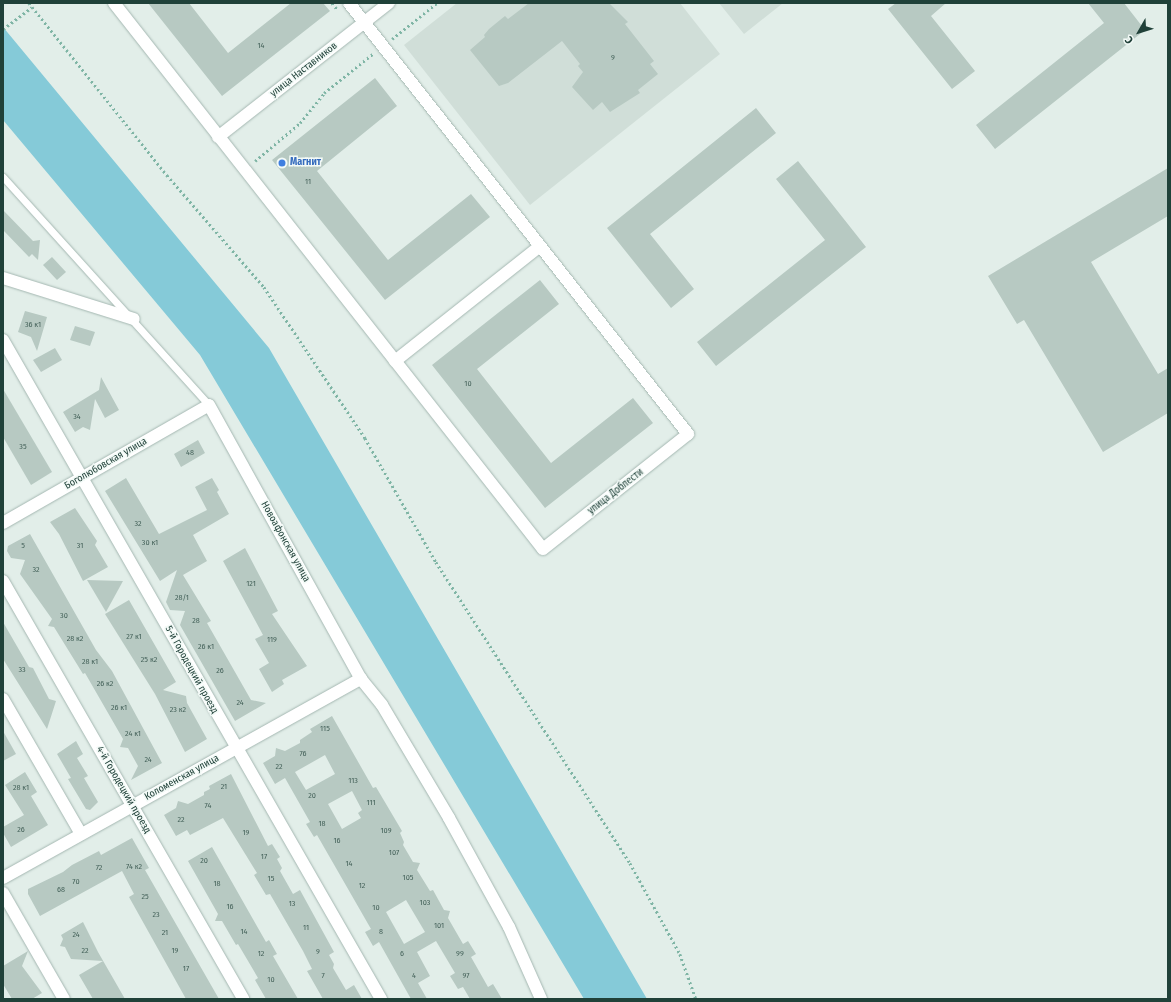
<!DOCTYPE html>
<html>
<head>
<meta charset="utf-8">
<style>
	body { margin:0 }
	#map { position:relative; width:1171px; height:1002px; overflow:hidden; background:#e2eee9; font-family:"Fira Sans Condensed",sans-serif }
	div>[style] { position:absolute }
	.built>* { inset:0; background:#d0ded8 }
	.water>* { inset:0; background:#85cad8 }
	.building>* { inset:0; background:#b7c9c2 }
	.path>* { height:2.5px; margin-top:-1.25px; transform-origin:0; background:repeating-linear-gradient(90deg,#7fb5a5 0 2px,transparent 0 5px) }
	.roads { filter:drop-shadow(0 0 1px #a4b7b1) drop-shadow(0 0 1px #a4b7b1) }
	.service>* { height:7px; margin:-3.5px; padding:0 3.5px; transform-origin:3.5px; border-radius:3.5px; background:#fff }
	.minor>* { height:12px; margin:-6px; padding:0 6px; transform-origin:6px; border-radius:6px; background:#fff }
	.dots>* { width:11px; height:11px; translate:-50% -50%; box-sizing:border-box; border:2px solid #f3faf7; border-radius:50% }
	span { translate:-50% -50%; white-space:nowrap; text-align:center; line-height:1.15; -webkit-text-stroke:3px #f3faf7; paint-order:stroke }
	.number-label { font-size:8px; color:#46635b }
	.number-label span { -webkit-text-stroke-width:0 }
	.street-label { font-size:10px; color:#204139 }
	.shop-label { font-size:10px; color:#366cbe; font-weight:700 }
	.left { translate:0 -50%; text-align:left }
	.frame { position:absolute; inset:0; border:4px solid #204139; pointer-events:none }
	.north { position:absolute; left:1119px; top:12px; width:40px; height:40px; -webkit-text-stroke:3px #f3faf7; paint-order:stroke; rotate:231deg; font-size:11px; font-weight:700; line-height:16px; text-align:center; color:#204139 }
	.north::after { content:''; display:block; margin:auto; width:14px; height:18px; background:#204139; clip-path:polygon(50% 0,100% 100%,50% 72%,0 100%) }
</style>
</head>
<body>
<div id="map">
	<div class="built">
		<div style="clip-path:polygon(457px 3px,680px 3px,720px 54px,530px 205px,404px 45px)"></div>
		<div style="clip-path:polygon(719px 3px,783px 3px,744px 34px)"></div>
	</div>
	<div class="water">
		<div style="clip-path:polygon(3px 27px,269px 348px,647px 999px,584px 999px,200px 355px,3px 120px)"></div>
	</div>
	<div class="building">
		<div style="clip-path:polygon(148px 3px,189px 3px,228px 53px,291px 3px,323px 3px,330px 11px,222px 96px)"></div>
		<div style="clip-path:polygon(529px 3px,609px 3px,628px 22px,625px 24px,654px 61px,650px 64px,658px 74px,638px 90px,640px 93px,610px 112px,602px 102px,593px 110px,572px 87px,583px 72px,578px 66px,580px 64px,562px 41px,508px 83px,499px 86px,470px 50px,485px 37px,484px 35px,489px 29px,500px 20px,505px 16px,508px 19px)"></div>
		<div style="clip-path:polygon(896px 3px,946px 3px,931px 16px,975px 71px,952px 89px,888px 9px)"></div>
		<div style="clip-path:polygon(1088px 3px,1124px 3px,1145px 30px,995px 149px,976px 125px,1104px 23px)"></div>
		<div style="clip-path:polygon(375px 78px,397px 106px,317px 171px,388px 260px,471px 194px,490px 217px,385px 300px,272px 160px)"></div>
		<div style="clip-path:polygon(756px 108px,776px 133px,650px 234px,694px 289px,671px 308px,607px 228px)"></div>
		<div style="clip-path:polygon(798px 161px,866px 247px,716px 366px,697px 342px,825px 240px,776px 179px)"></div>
		<div style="clip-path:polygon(1168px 168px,1168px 216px,1091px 262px,1158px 374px,1168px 368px,1168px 413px,1103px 452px,1024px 320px,1017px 324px,988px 276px)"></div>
		<div style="clip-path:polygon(3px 210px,33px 241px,40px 240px,38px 260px,32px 254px,29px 257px,3px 230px)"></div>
		<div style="clip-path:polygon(52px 257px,66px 272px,57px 280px,43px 265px)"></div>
		<div style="clip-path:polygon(540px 280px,559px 304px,477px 369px,551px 463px,633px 398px,653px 423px,545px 508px,432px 365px)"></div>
		<div style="clip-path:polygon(25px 311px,47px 317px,37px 351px,31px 337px,18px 332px)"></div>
		<div style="clip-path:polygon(75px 326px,95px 332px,90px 346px,70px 340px)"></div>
		<div style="clip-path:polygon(55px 348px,62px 360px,41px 372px,33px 360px)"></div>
		<div style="clip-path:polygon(101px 377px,119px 410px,105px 418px,95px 399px,90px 430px,83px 427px,75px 432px,63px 412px,99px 390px)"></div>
		<div style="clip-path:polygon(3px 389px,52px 472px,31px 485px,3px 437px)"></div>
		<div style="clip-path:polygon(198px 440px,205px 453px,181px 467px,174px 454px)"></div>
		<div style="clip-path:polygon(126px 478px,159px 534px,207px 510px,195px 487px,212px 478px,219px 490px,217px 492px,229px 514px,193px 535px,207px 561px,183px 575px,211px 621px,207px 623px,251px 700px,266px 703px,235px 721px,180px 625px,185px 611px,170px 610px,166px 602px,177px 570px,160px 581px,105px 491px)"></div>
		<div style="clip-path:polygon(75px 508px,97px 541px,95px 545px,108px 567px,83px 581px,59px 534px,50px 522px)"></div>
		<div style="clip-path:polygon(30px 534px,96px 650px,112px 671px,162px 763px,131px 780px,138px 766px,128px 748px,120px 747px,123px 739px,85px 673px,83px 674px,54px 627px,48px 626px,52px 619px,20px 574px,25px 560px,11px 558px,7px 551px,8px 546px)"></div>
		<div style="clip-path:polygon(245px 548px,278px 611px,272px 614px,307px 666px,282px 680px,284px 684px,272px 692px,259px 669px,269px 663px,255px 639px,263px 635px,223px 561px)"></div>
		<div style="clip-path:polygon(87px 580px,123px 581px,106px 612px)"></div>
		<div style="clip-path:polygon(129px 600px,176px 682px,163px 690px,186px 696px,187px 703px,207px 739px,185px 752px,155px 694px,105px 614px)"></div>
		<div style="clip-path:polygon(3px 622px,29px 667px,33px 668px,49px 699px,56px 701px,47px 729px,3px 659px)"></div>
		<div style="clip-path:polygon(evenodd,332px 716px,373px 788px,376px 787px,402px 831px,400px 833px,404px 842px,403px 845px,413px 862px,420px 863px,417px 870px,430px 891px,433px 890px,444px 910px,450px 911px,448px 918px,463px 944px,468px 941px,476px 954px,471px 957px,488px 987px,493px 984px,502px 999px,470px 999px,463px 987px,458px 989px,450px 976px,455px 973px,436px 941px,417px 952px,430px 976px,418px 983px,427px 999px,411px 999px,379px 942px,373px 946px,365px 932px,371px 929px,317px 835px,314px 837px,306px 824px,310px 822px,285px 778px,275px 784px,263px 763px,275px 756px,276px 748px,285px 751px,300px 743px,300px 740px,312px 732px,310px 729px,332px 716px,325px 755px,335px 774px,306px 790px,295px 772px,325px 755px,332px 716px,352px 791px,362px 810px,358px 813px,361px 818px,342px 829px,328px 804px,352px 791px,332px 716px,406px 900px,425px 932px,404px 944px,386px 912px,406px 900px)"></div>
		<div style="clip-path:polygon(3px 731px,16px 754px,3px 761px)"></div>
		<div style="clip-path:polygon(76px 741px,83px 754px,77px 758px,88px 776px,84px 778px,98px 802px,90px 810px,86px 809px,68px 779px,71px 778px,57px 754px)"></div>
		<div style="clip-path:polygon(25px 772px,37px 792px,31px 796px,48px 825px,11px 847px,3px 833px,3px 827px,24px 815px,5px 785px)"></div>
		<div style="clip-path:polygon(231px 774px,268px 846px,272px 844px,280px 857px,277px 859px,282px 868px,280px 871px,293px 894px,300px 890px,334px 952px,329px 955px,334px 964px,333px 968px,346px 990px,354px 985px,362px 999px,323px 999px,307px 971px,312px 969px,303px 951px,270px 894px,266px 895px,254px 875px,257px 873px,223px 818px,190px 835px,187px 830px,176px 836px,164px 815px,176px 808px,178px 801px,188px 804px,204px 795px,204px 792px,210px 789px,209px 786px)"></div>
		<div style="clip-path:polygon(132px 838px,149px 868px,145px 870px,219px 999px,186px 999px,129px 897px,134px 894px,122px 871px,40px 916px,28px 894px,28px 889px,63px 872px,72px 865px,99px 851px,101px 855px)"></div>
		<div style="clip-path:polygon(212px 847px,266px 942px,269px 940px,277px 954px,273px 956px,298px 999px,266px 999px,255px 980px,258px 978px,238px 944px,236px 945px,222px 921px,215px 921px,218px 914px,188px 861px)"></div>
		<div style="clip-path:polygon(83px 922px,98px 952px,125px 999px,93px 999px,79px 975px,103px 961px,71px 959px,65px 947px,60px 946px,63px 939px,61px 935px)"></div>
		<div style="clip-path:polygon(28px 951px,22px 966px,42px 993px,32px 999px,12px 999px,3px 984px,3px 966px)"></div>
	</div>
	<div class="path">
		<div style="left:29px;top:3px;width:221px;rotate:51.3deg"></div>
		<div style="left:167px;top:175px;width:148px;rotate:49.1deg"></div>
		<div style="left:264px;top:287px;width:182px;rotate:56.2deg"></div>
		<div style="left:365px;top:438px;width:143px;rotate:60.2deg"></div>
		<div style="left:436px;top:562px;width:358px;rotate:57.2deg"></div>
		<div style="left:630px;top:863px;width:104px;rotate:61.2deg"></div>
		<div style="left:680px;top:954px;width:48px;rotate:70.4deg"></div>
		<div style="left:332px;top:3px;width:8px;rotate:50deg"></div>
		<div style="left:3px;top:29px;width:36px;rotate:-37deg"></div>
		<div style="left:392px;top:39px;width:58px;rotate:-38.7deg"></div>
		<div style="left:255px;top:161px;width:59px;rotate:-40.2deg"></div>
		<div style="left:300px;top:123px;width:38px;rotate:-51deg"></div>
		<div style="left:324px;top:93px;width:64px;rotate:-38.7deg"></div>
	</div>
	<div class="roads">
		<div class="service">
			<div style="left:3px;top:177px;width:307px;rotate:47.9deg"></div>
		</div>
		<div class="minor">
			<div style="left:114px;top:3px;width:694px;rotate:51.84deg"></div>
			<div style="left:543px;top:549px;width:185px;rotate:-38.4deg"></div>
			<div style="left:688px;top:434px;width:548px;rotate:-128.19deg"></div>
			<div style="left:218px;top:137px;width:217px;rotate:-38.1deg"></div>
			<div style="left:3px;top:278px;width:137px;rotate:17.4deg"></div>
			<div style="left:3px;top:340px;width:760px;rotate:60.16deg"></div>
			<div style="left:395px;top:361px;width:185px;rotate:-38.4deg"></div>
			<div style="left:3px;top:523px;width:237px;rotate:-29.8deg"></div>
			<div style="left:209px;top:405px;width:313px;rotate:61deg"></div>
			<div style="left:361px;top:679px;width:33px;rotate:51deg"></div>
			<div style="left:382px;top:705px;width:131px;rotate:59.3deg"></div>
			<div style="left:449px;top:818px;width:124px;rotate:61.2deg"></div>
			<div style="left:509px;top:927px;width:79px;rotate:66deg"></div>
			<div style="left:3px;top:581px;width:482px;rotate:60.1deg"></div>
			<div style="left:3px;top:699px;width:156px;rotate:60deg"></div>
			<div style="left:3px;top:878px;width:410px;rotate:-29.1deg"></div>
			<div style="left:3px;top:893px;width:122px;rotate:60.1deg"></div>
		</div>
	</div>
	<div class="dots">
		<div style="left:282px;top:163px;background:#3f7fe0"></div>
	</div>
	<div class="number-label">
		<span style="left:261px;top:46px">14</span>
		<span style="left:613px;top:58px">9</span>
		<span style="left:308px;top:182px">11</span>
		<span style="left:33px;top:325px">36 к1</span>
		<span style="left:468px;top:384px">10</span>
		<span style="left:77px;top:417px">34</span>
		<span style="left:23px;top:447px">35</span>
		<span style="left:190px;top:453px">48</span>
		<span style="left:138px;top:524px">32</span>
		<span style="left:150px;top:543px">30 к1</span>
		<span style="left:23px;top:546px">5</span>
		<span style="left:80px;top:546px">31</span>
		<span style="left:36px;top:570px">32</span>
		<span style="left:251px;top:584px">121</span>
		<span style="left:182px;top:598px">28/1</span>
		<span style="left:64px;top:616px">30</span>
		<span style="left:196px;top:621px">28</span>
		<span style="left:134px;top:637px">27 к1</span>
		<span style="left:75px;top:639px">28 к2</span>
		<span style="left:272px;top:640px">119</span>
		<span style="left:206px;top:647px">26 к1</span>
		<span style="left:149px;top:660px">25 к2</span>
		<span style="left:90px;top:662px">28 к1</span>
		<span style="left:22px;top:670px">33</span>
		<span style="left:220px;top:671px">26</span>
		<span style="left:105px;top:684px">26 к2</span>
		<span style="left:240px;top:703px">24</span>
		<span style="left:119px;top:708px">26 к1</span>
		<span style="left:178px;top:710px">23 к2</span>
		<span style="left:325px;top:729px">115</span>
		<span style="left:133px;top:734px">24 к1</span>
		<span style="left:303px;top:754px">76</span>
		<span style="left:148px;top:760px">24</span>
		<span style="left:279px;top:767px">22</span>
		<span style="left:353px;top:781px">113</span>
		<span style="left:224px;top:787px">21</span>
		<span style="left:21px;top:788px">28 к1</span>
		<span style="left:312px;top:796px">20</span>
		<span style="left:371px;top:803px">111</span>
		<span style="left:208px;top:806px">74</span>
		<span style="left:181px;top:820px">22</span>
		<span style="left:322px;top:824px">18</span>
		<span style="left:21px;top:830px">26</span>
		<span style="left:386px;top:831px">109</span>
		<span style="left:246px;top:833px">19</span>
		<span style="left:337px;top:841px">16</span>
		<span style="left:394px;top:853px">107</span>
		<span style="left:264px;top:857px">17</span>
		<span style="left:204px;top:861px">20</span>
		<span style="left:349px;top:864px">14</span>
		<span style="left:134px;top:867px">74 к2</span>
		<span style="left:99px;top:868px">72</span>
		<span style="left:408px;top:878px">105</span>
		<span style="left:271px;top:879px">15</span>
		<span style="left:76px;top:882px">70</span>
		<span style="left:217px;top:884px">18</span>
		<span style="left:362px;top:886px">12</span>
		<span style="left:61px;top:890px">68</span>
		<span style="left:145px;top:897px">25</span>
		<span style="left:425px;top:903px">103</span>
		<span style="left:292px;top:904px">13</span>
		<span style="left:230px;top:907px">16</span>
		<span style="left:376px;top:908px">10</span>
		<span style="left:156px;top:915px">23</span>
		<span style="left:439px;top:926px">101</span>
		<span style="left:306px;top:928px">11</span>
		<span style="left:244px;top:932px">14</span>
		<span style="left:381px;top:932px">8</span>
		<span style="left:165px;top:933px">21</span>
		<span style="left:76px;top:935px">24</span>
		<span style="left:85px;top:951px">22</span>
		<span style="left:175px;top:951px">19</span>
		<span style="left:318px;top:952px">9</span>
		<span style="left:261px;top:954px">12</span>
		<span style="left:402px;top:954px">6</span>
		<span style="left:460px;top:954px">99</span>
		<span style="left:186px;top:969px">17</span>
		<span style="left:323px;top:976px">7</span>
		<span style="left:414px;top:976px">4</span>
		<span style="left:466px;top:976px">97</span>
		<span style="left:271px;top:980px">10</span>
	</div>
	<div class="street-label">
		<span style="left:304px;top:70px;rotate:-38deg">улица Наставников</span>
		<span style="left:106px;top:464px;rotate:-30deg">Боголюбовская улица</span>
		<span style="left:616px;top:492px;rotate:-38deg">улица Доблести</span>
		<span style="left:285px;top:542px;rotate:61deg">Новоафонская улица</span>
		<span style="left:191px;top:670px;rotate:61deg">5-й Городецкий проезд</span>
		<span style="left:182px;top:778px;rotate:-29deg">Коломенская улица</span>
		<span style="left:123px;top:790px;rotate:60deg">4-й Городецкий проезд</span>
	</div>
	<div class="shop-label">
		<span class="left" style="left:290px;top:163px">Магнит</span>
	</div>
	<div class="frame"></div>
	<div class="north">С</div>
</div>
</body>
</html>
